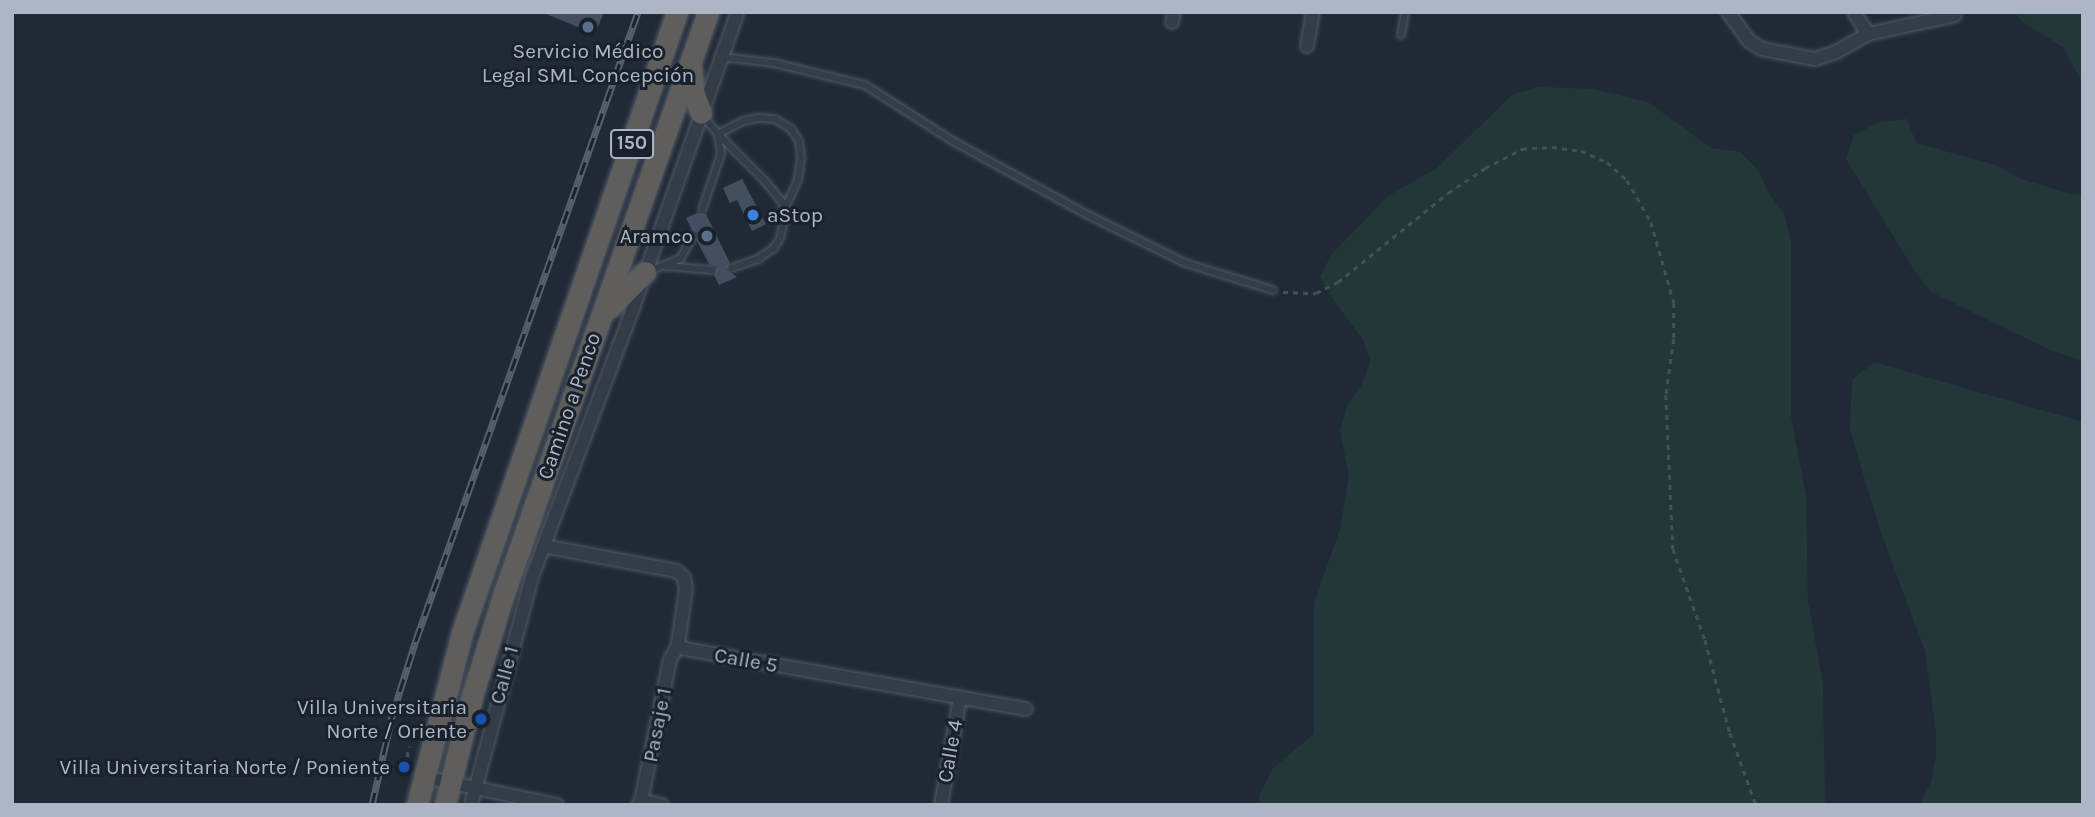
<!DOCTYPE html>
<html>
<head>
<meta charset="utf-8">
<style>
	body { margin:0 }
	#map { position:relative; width:2095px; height:817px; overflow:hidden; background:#202a37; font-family:Karla,sans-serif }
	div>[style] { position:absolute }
	.green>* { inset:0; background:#233739 }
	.building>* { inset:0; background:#434f5f }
	.path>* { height:2.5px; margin-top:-1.25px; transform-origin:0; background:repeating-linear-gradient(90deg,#3f5355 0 5px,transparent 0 10px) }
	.roads { filter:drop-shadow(0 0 2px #515965) drop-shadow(0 0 2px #515965) }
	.service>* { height:6px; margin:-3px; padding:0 3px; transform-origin:3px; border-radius:3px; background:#333c47 }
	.minor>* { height:12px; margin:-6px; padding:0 6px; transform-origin:6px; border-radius:6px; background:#333c47 }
	.trunk>* { height:21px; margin:-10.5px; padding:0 10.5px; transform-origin:10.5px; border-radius:10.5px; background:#5f5e5c }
	.rail>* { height:7px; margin-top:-3.5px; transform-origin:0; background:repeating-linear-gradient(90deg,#19212c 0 13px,#55606e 0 26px); box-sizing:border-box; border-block:2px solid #55606e }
	.dots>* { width:19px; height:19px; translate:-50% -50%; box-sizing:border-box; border:4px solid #19212c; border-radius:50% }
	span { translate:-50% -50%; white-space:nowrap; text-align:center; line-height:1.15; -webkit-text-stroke:6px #19212c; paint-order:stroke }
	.shield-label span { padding:2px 5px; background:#19212c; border:2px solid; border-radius:5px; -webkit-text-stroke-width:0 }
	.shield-label { font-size:19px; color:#adb6c4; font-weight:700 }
	.poi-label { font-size:21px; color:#adb6c4 }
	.left { translate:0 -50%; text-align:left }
	.right { translate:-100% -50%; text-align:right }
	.street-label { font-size:21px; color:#adb6c4 }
	.frame { position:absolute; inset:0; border:14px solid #adb6c4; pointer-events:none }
</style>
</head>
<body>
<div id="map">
	<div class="green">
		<div style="clip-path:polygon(2013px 12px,2083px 12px,2083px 84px,2063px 47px,2024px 23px)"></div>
		<div style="clip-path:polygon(1538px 87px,1593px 89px,1648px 102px,1711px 148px,1740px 152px,1758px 170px,1769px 194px,1784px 213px,1791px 242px,1791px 417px,1806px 496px,1808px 601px,1823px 684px,1825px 805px,1260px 805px,1259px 796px,1272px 769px,1314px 734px,1314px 603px,1340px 529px,1349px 476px,1340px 430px,1347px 406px,1362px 384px,1371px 360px,1362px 338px,1334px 301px,1320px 277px,1331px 255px,1388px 196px,1437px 168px,1512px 95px)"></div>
		<div style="clip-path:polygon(1907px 119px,1916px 143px,1995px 165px,2021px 179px,2070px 194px,2083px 195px,2083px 361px,2048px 349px,1931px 292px,1914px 270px,1846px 159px,1854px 135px,1879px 122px)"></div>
		<div style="clip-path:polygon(1874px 362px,2083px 422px,2083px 805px,1919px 805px,1931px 782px,1936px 756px,1936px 732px,1925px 651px,1881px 533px,1850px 430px,1852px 380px)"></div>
	</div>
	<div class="building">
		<div style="clip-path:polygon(541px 12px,604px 12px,595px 34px)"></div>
		<div style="clip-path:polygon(742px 179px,766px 224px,752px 231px,737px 200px,730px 203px,723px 188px)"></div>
		<div style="clip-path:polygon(697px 213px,706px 214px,730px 263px,727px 270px,737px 277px,719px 285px,714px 275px,717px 267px,709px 264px,697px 241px,699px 233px,692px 230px,686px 218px)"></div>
	</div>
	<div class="path">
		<div style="left:1283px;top:292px;width:33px;rotate:2deg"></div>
		<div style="left:1316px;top:293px;width:25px;rotate:-27deg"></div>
		<div style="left:1338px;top:282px;width:141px;rotate:-39deg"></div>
		<div style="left:1448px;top:193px;width:45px;rotate:-34deg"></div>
		<div style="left:1485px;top:168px;width:42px;rotate:-27.2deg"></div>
		<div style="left:1522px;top:149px;width:30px;rotate:-4deg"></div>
		<div style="left:1552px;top:147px;width:29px;rotate:8deg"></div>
		<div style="left:1581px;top:151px;width:28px;rotate:23deg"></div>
		<div style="left:1607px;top:162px;width:27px;rotate:42deg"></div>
		<div style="left:1627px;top:180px;width:48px;rotate:60.3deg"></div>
		<div style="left:1651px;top:222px;width:84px;rotate:74.1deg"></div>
		<div style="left:1674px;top:303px;width:36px;rotate:90deg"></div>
		<div style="left:1674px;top:339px;width:57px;rotate:98.1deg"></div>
		<div style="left:1666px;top:395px;width:154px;rotate:87.4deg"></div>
		<div style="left:1673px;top:549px;width:96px;rotate:70.6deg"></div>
		<div style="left:1705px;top:640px;width:96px;rotate:75deg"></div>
		<div style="left:1730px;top:733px;width:77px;rotate:70.1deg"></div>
		<div style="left:407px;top:757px;width:11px;rotate:-80deg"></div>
	</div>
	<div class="roads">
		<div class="service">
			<div style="left:1401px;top:35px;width:23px;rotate:-80deg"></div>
			<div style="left:722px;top:57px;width:52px;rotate:6.6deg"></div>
			<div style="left:774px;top:63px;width:94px;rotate:13.6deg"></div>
			<div style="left:865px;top:85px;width:102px;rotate:32.6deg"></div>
			<div style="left:951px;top:140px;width:149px;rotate:28.8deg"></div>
			<div style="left:1082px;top:212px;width:115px;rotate:26.3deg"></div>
			<div style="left:1185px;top:263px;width:92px;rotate:17.1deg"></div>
			<div style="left:702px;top:210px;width:59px;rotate:-71.3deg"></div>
			<div style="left:721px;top:154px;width:20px;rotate:-99deg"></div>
			<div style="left:718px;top:134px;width:23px;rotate:-130deg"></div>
			<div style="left:666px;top:266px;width:46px;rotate:5deg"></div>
			<div style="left:732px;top:268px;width:28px;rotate:-19deg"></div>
			<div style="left:758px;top:259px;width:19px;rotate:-35deg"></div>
			<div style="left:774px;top:248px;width:12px;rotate:-59deg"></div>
			<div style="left:780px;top:238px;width:26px;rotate:-77deg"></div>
			<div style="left:786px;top:213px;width:12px;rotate:-110deg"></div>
			<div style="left:782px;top:202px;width:28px;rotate:-129deg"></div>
			<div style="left:764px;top:180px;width:65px;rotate:-135deg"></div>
			<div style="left:718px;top:134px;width:28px;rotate:-27deg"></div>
			<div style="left:743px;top:121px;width:16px;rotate:-11deg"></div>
			<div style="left:759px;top:118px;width:16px;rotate:4deg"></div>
			<div style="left:775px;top:119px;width:19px;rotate:32deg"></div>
			<div style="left:791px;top:129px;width:14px;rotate:56deg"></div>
			<div style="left:799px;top:141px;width:17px;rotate:83deg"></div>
			<div style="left:801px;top:158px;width:22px;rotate:98deg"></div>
			<div style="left:798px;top:180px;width:31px;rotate:115deg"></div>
			<div style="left:647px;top:272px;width:35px;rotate:-22deg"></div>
			<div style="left:680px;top:259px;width:28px;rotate:-60deg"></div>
		</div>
		<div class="minor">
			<div style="left:1728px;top:12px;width:36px;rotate:54deg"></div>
			<div style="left:1749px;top:41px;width:15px;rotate:32deg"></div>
			<div style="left:1762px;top:49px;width:54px;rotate:10.7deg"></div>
			<div style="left:1815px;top:59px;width:22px;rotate:-18deg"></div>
			<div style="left:1836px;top:52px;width:37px;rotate:-29deg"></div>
			<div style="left:1868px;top:34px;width:89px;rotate:-12.3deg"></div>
			<div style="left:1854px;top:12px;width:26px;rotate:58deg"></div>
			<div style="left:1172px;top:22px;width:10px;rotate:-79deg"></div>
			<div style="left:1307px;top:46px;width:35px;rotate:-80deg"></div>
			<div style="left:543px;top:546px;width:136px;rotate:10.6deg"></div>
			<div style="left:677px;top:571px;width:10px;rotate:45deg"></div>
			<div style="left:684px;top:578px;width:10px;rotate:79deg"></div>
			<div style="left:686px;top:588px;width:58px;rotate:98deg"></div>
			<div style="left:678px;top:645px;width:8px;rotate:30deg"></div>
			<div style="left:685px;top:649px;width:346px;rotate:10deg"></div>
			<div style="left:423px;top:777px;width:137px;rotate:11.8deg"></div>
			<div style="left:641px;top:801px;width:21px;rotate:11deg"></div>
			<div style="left:471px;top:805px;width:236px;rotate:-75deg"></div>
			<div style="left:532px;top:577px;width:290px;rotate:-69.4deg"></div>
			<div style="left:634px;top:305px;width:311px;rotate:-70.5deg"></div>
			<div style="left:638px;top:805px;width:5px;rotate:-53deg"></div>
			<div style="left:641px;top:801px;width:144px;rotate:-78.4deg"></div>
			<div style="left:670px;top:660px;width:17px;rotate:-62deg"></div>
			<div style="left:941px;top:805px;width:110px;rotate:-80deg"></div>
		</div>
		<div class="trunk">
			<div style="left:691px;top:67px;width:24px;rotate:85deg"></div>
			<div style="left:693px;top:91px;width:23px;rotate:70deg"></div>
			<div style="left:609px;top:308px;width:51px;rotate:-45deg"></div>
			<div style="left:417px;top:805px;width:178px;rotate:-75.3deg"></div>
			<div style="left:462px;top:633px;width:657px;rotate:-70.9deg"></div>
			<div style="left:445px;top:805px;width:115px;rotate:-76deg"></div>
			<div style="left:473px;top:693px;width:105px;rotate:-72.8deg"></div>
			<div style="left:504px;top:593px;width:616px;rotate:-70.65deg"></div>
		</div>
	</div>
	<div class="rail">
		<div style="left:372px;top:805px;width:91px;rotate:-77.3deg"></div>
		<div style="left:392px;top:716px;width:80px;rotate:-72.5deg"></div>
		<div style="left:416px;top:640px;width:666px;rotate:-70.53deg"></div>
	</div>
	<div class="dots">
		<div style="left:588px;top:27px;background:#5c6f8a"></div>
		<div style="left:753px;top:215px;background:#3f7fe0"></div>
		<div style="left:707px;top:236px;background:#5c6f8a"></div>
		<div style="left:481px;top:719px;background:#1a4fb4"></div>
		<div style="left:404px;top:767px;background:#1a4fb4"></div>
	</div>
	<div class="shield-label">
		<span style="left:632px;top:144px">150</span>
	</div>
	<div class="poi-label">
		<span style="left:588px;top:63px">Servicio Médico<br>Legal SML Concepción</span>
		<span class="left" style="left:767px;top:215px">aStop</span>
		<span class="right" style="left:693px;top:236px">Aramco</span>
		<span class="right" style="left:467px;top:719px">Villa Universitaria<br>Norte / Oriente</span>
		<span class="right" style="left:390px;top:767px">Villa Universitaria Norte / Poniente</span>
	</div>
	<div class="street-label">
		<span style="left:569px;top:406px;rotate:-71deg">Camino a Penco</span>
		<span style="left:746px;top:660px;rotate:10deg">Calle 5</span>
		<span style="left:504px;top:675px;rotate:-75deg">Calle 1</span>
		<span style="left:657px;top:725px;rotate:-79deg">Pasaje 1</span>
		<span style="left:950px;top:751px;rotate:-80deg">Calle 4</span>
	</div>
	<div class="frame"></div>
</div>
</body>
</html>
